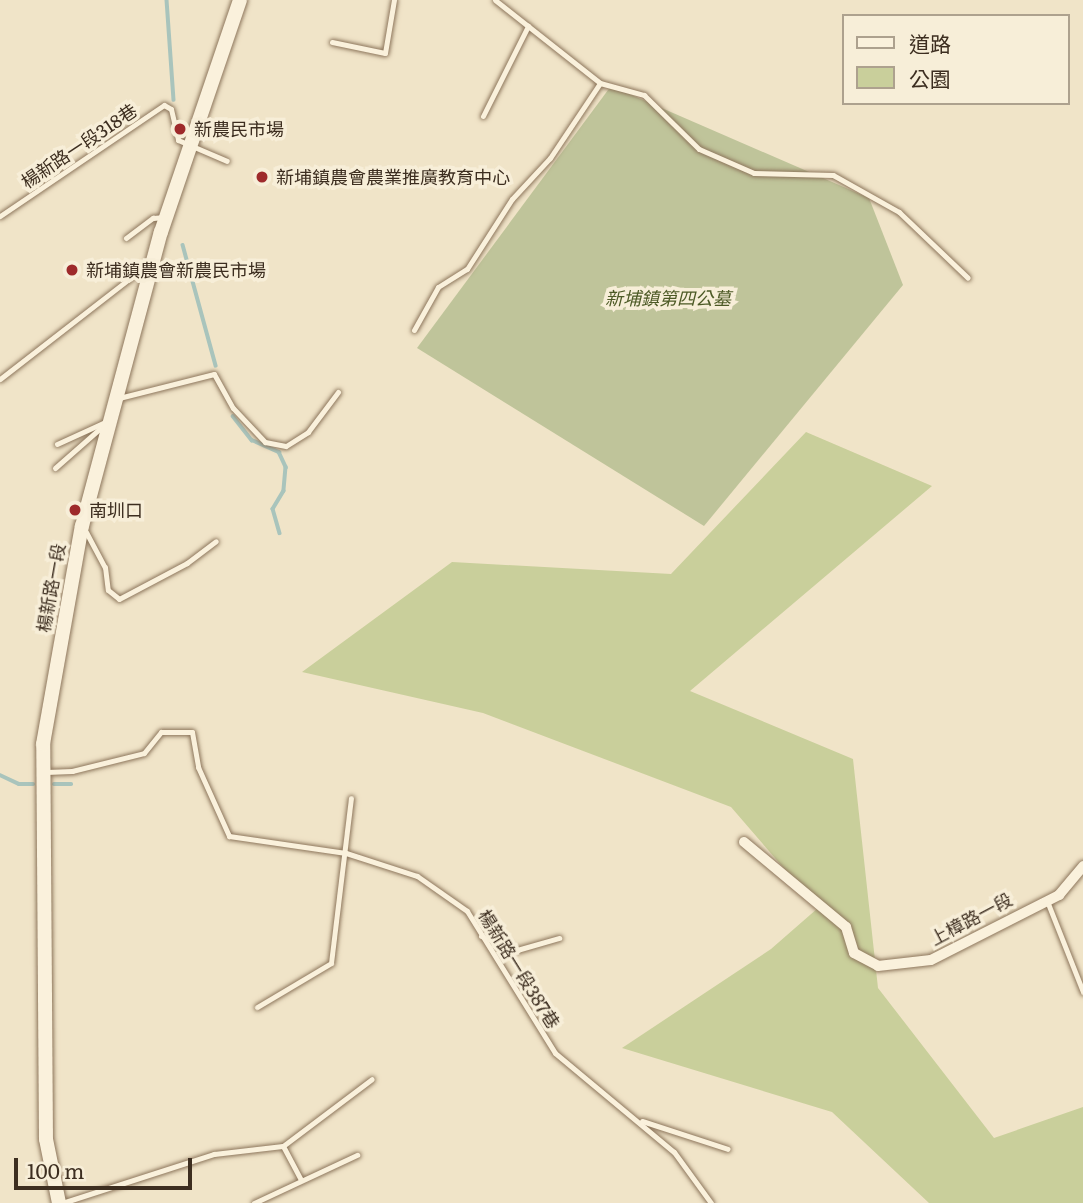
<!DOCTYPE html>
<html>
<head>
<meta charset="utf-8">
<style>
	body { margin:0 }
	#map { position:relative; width:1083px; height:1203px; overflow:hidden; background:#f0e4c8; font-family:Literata,"Noto Sans TC",serif }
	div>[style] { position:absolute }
	.green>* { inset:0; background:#c9cf9b }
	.cemetery>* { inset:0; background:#bfc49a }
	.stream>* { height:3.5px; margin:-1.75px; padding:0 1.75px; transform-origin:1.75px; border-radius:1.75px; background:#a9c4bc }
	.roads { filter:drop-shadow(0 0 2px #8d765c) drop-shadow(0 0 2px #8d765c) }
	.service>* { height:5px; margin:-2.5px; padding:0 2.5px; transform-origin:2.5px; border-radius:2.5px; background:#faf1dc }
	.minor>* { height:10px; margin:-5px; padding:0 5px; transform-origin:5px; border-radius:5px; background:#faf1dc }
	.secondary>* { height:14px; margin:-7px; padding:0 7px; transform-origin:7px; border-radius:7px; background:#faf1dc }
	.dots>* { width:19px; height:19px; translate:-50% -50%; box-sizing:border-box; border:4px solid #f7eed8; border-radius:50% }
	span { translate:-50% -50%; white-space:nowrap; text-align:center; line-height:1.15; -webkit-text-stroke:7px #f7eed8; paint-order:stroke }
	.poi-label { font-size:18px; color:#3d2e20 }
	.left { translate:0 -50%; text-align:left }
	.street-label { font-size:18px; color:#3d2e20 }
	.park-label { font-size:18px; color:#4d5a26; font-style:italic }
	.legend { position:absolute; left:842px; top:14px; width:228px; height:91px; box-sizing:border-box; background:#f7eed8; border:2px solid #ada18e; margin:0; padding:9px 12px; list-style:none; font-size:21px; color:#3d2e20 }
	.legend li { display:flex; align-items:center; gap:14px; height:35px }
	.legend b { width:35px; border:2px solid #ada18e }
	.scale { position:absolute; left:14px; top:1158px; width:178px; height:32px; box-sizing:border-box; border:4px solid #3d2e20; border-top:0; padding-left:9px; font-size:21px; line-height:24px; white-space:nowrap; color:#3d2e20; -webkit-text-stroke:5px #f7eed8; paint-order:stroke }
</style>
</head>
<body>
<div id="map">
	<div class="green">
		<div style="clip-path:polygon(806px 432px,932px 486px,690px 691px,853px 759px,878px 988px,994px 1138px,1083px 1107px,1083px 1203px,929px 1203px,832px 1112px,622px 1048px,771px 949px,818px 908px,731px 807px,483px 713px,302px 672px,452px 562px,671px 574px)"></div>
	</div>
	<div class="cemetery">
		<div style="clip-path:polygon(611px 86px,869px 198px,903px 285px,704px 526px,417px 348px)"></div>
	</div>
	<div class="stream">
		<div style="left:167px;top:0;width:100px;rotate:86deg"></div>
		<div style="left:183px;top:245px;width:125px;rotate:74.7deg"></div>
		<div style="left:233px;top:416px;width:31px;rotate:52deg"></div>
		<div style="left:252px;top:440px;width:30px;rotate:24deg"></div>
		<div style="left:279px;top:452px;width:17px;rotate:65deg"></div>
		<div style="left:286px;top:467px;width:24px;rotate:95deg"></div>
		<div style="left:284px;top:491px;width:21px;rotate:121deg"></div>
		<div style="left:273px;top:509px;width:25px;rotate:74deg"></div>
		<div style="left:0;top:775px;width:21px;rotate:25deg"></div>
		<div style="left:19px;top:784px;width:14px"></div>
		<div style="left:54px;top:784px;width:17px"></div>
	</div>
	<div class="roads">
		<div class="service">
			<div style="left:495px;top:0;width:134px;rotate:38.3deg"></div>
			<div style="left:600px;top:83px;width:46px;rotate:15.3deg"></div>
			<div style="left:644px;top:95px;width:77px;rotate:44.5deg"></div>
			<div style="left:699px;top:149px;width:60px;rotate:23.6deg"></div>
			<div style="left:754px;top:173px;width:79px;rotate:1.5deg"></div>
			<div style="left:833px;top:175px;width:76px;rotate:29.3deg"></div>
			<div style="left:899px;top:212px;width:95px;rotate:43.7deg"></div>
			<div style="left:332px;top:42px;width:54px;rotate:11.7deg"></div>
			<div style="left:385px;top:53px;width:54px;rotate:-80.4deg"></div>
			<div style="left:483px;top:116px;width:101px;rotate:-63.4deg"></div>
			<div style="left:0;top:216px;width:198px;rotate:-34.1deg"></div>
			<div style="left:164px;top:105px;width:8px;rotate:30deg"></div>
			<div style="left:171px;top:109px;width:32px;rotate:77deg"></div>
			<div style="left:178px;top:140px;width:53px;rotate:23.2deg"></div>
			<div style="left:126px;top:238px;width:34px;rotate:-37deg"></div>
			<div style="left:153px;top:218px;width:11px;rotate:-5deg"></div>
			<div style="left:414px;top:330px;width:49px;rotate:-60.8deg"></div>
			<div style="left:438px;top:287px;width:34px;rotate:-32deg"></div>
			<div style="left:467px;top:269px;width:83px;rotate:-57.3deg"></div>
			<div style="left:512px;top:199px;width:56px;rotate:-47.2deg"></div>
			<div style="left:550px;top:158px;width:90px;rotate:-56.3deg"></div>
			<div style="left:0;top:379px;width:187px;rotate:-37.8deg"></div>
			<div style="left:119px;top:398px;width:98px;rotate:-14.2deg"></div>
			<div style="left:214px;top:374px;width:39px;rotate:61deg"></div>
			<div style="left:233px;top:408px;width:47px;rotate:46.7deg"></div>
			<div style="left:265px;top:442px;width:21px;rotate:11deg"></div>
			<div style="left:286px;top:446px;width:26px;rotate:-32deg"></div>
			<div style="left:308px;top:432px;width:50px;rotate:-53.1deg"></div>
			<div style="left:57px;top:444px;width:53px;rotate:-24.6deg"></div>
			<div style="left:55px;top:468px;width:68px;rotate:-41.4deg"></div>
			<div style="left:86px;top:532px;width:40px;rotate:62deg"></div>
			<div style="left:105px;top:567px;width:23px;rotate:83deg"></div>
			<div style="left:108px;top:590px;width:14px;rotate:39deg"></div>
			<div style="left:119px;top:599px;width:77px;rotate:-27.9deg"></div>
			<div style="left:187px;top:563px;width:36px;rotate:-37deg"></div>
			<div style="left:46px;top:772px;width:26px;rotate:-2deg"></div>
			<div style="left:72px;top:771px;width:74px;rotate:-14deg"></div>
			<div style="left:144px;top:753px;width:27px;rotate:-51deg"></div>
			<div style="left:161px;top:732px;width:31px"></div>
			<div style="left:192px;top:732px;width:36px;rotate:80deg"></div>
			<div style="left:198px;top:767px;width:76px;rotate:65.8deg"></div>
			<div style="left:229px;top:836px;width:118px;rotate:8.3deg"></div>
			<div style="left:346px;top:853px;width:75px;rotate:17.9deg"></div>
			<div style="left:417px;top:876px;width:61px;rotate:35deg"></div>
			<div style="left:467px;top:911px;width:167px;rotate:58.2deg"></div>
			<div style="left:555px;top:1053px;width:155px;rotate:39.8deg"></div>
			<div style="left:674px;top:1152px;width:63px;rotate:54deg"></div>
			<div style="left:1047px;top:901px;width:98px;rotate:68.4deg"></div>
			<div style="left:481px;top:936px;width:39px;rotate:21deg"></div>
			<div style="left:517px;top:950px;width:44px;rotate:-15.9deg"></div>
			<div style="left:257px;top:1007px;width:86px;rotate:-30.7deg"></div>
			<div style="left:331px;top:963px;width:166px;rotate:-83.1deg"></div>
			<div style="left:642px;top:1121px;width:90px;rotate:18deg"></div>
			<div style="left:283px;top:1146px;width:38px;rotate:62deg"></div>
			<div style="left:62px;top:1203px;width:160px;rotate:-17.9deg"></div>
			<div style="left:214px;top:1154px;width:69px;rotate:-6.6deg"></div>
			<div style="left:283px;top:1146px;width:111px;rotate:-37deg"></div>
			<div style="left:254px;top:1203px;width:114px;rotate:-25deg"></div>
		</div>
		<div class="minor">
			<div style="left:744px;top:842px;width:133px;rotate:39.8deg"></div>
			<div style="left:846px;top:927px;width:27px;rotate:73deg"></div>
			<div style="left:854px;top:953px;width:27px;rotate:28deg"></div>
			<div style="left:878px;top:966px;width:53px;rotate:-6.5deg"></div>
			<div style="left:931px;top:960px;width:144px;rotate:-26.9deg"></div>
			<div style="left:1059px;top:895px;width:38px;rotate:-50deg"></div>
		</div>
		<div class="secondary">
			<div style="left:59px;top:1203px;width:65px;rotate:-101.5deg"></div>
			<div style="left:46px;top:1139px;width:395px;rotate:-90.4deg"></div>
			<div style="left:43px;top:744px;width:221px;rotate:-79.9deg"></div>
			<div style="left:82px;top:526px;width:304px;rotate:-75deg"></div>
			<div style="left:161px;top:232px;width:245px;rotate:-71.2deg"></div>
		</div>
	</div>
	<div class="dots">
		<div style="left:180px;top:129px;background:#9e2a2b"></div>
		<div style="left:262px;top:177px;background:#9e2a2b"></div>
		<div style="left:72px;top:270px;background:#9e2a2b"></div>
		<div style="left:75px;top:510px;background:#9e2a2b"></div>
	</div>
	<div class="poi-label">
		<span class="left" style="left:194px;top:129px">新農民市場</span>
		<span class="left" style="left:276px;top:177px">新埔鎮農會農業推廣教育中心</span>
		<span class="left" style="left:86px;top:270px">新埔鎮農會新農民市場</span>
		<span class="left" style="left:89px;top:510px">南圳口</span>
	</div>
	<div class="street-label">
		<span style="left:79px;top:146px;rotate:-34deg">楊新路一段318巷</span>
		<span style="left:51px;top:588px;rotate:-80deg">楊新路一段</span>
		<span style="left:971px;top:919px;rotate:-28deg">上樟路一段</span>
		<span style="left:519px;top:969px;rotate:58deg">楊新路一段387巷</span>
	</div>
	<div class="park-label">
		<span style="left:668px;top:298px">新埔鎮第四公墓</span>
	</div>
	<ul class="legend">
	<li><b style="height:9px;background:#faf1dc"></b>道路</li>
	<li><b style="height:19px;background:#c9cf9b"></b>公園</li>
	</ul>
	<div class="scale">100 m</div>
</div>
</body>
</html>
